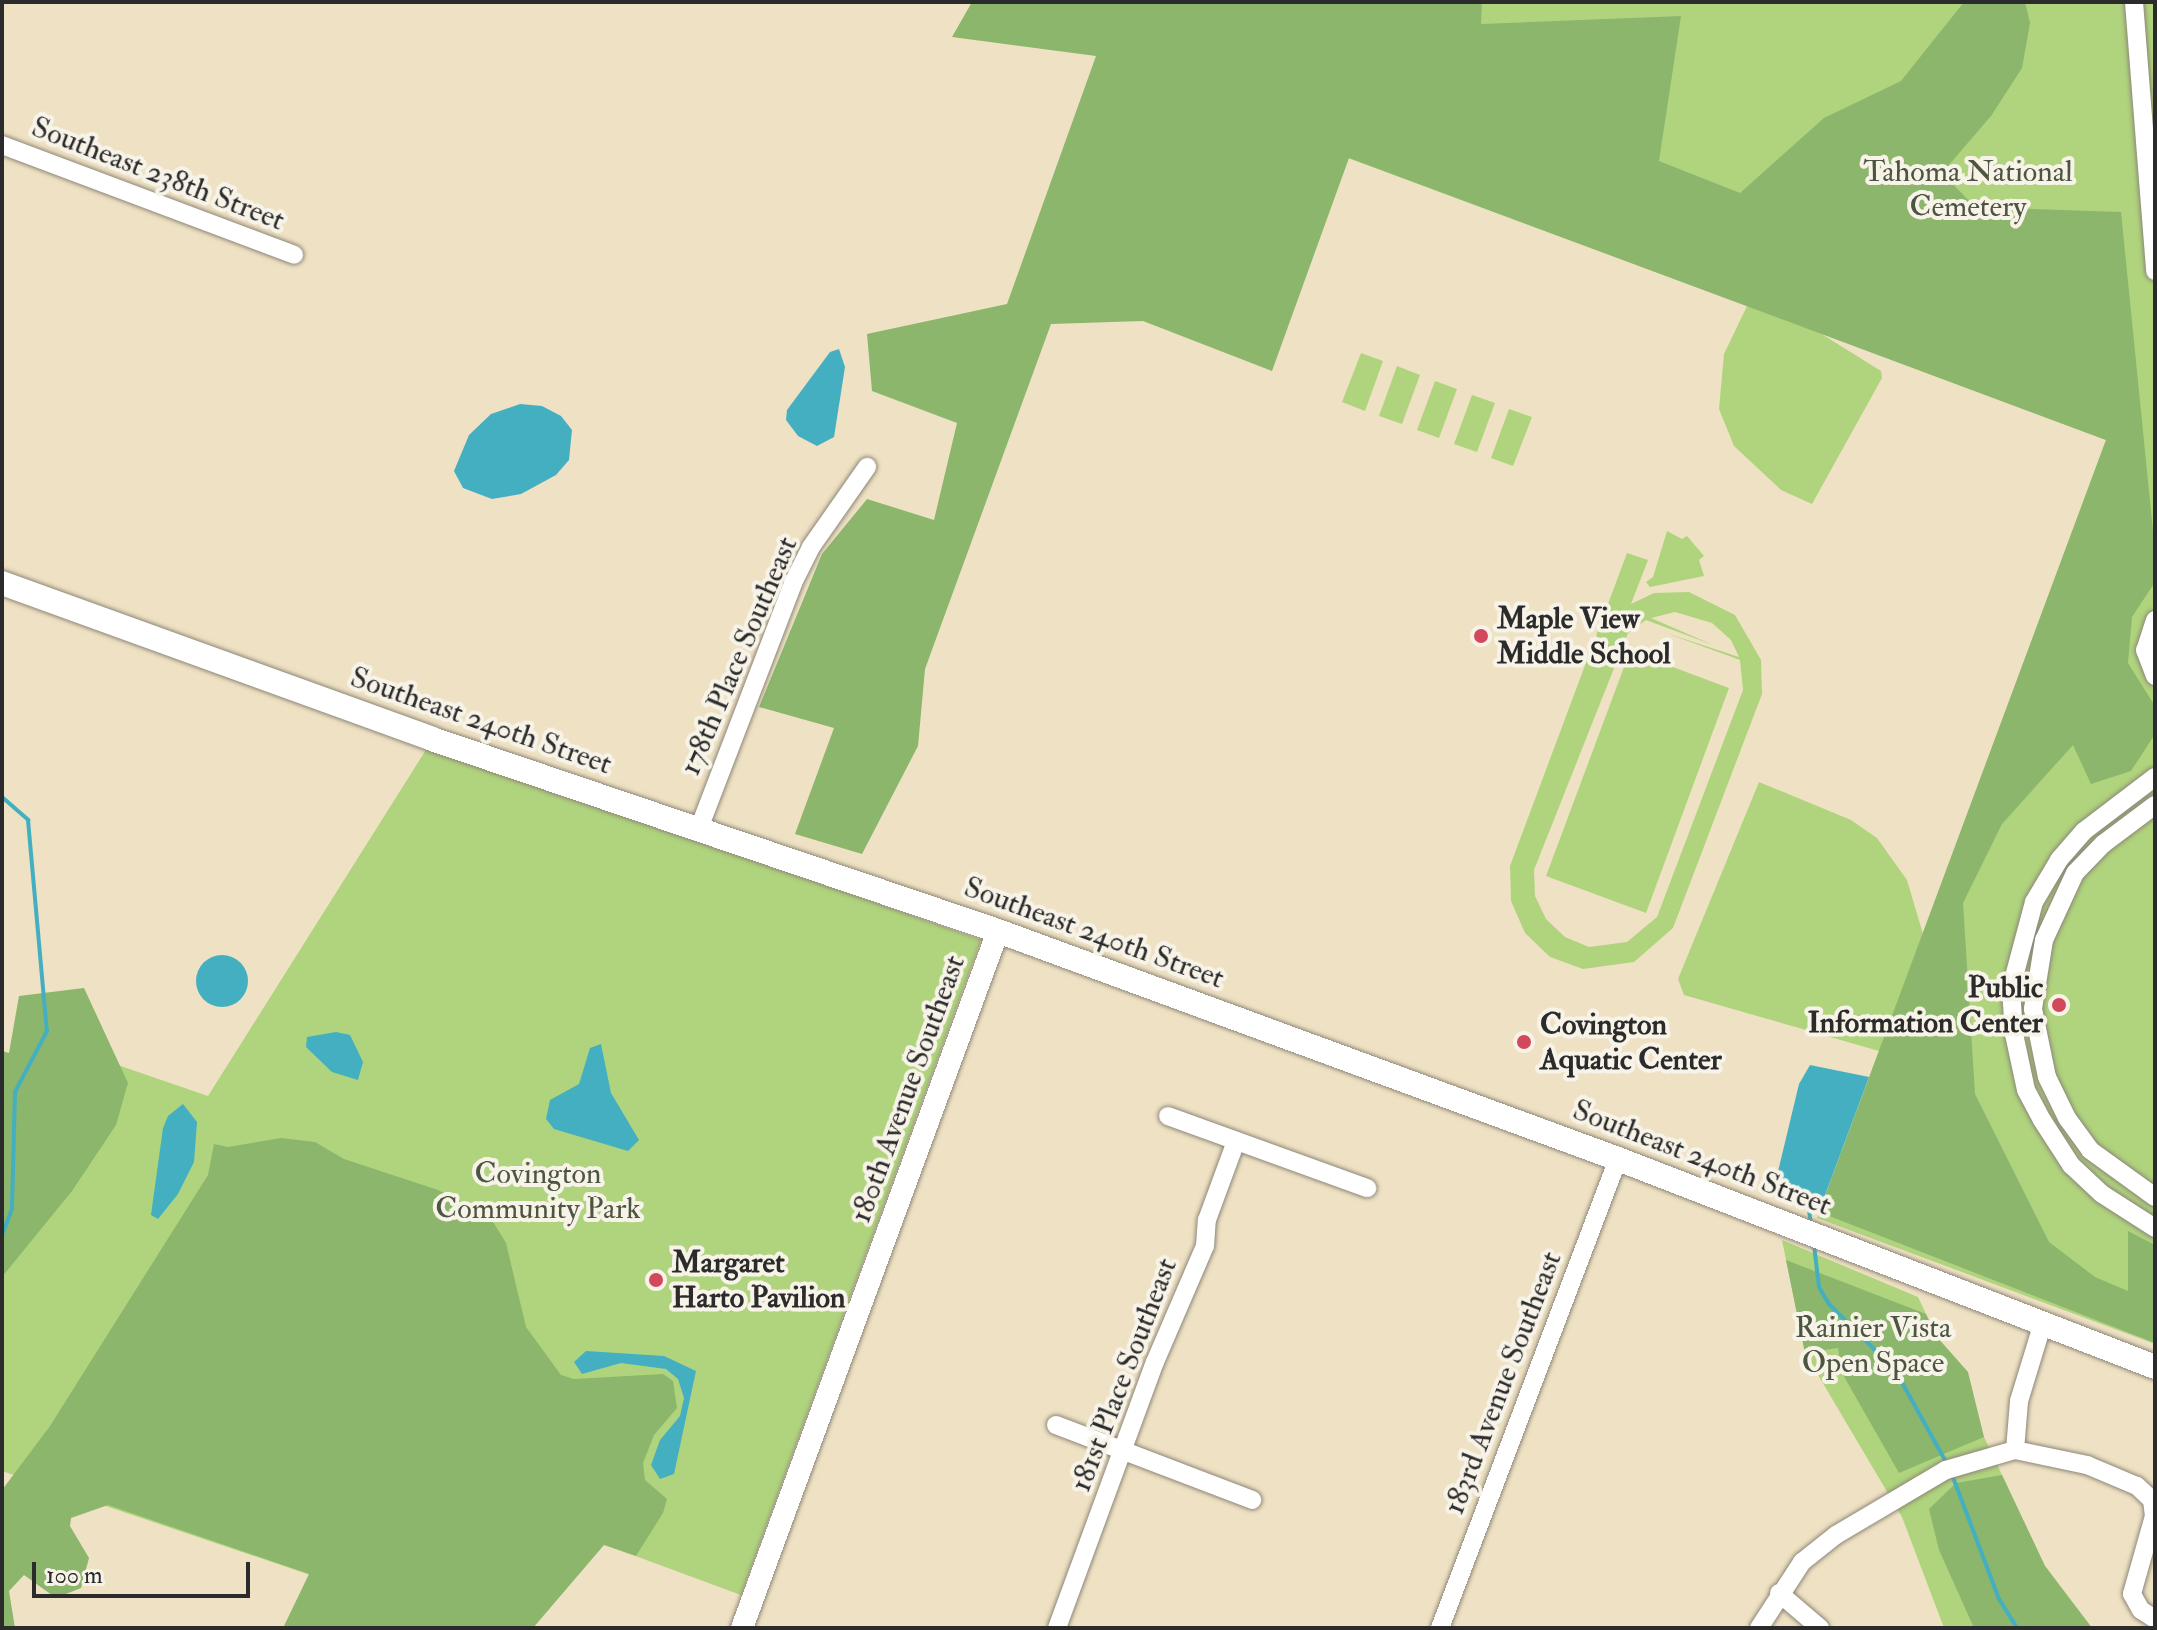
<!DOCTYPE html>
<html>
<head>
<meta charset="utf-8">
<style>
	body { margin:0 }
	#map { position:relative; width:2157px; height:1630px; overflow:hidden; background:#efe2c4; font-family:"IM FELL Double Pica",serif }
	div>[style] { position:absolute }
	.green>* { inset:0; background:#afd47d }
	.forest>* { inset:0; background:#8bb66c }
	.water>* { inset:0; background:#43afc1 }
	.round { border-radius:50% }
	.stream>* { height:4px; margin:-2px; padding:0 2px; transform-origin:2px; border-radius:2px; background:#43afc1 }
	.roads { filter:drop-shadow(0 0 2px #8d8678) drop-shadow(0 0 2px #8d8678) }
	.minor>* { height:18px; margin:-9px; padding:0 9px; transform-origin:9px; border-radius:9px; background:#fff }
	.tertiary>* { height:22px; margin:-11px; padding:0 11px; transform-origin:11px; border-radius:11px; background:#fff }
	.secondary>* { height:24px; margin:-12px; padding:0 12px; transform-origin:12px; border-radius:12px; background:#fff }
	.dots>* { width:22px; height:22px; translate:-50% -50%; box-sizing:border-box; border:4px solid #f7f3e8; border-radius:50% }
	span { translate:-50% -50%; white-space:nowrap; text-align:center; line-height:1.15; -webkit-text-stroke:8px #f7f3e8; paint-order:stroke }
	.park-label { font-size:30px; color:#4c5540 }
	.street-label { font-size:30px; color:#2b2b2b }
	.poi-label { font-size:30px; color:#2b2b2b; font-weight:700 }
	.left { translate:0 -50%; text-align:left }
	.right { translate:-100% -50%; text-align:right }
	.frame { position:absolute; inset:0; border:4px solid #2b2b2b; pointer-events:none }
	.scale { position:absolute; left:32px; top:1562px; width:218px; height:36px; box-sizing:border-box; border:4px solid #2b2b2b; border-top:0; padding-left:10px; font-size:24px; line-height:28px; white-space:nowrap; color:#2b2b2b; -webkit-text-stroke:6px #f7f3e8; paint-order:stroke }
</style>
</head>
<body>
<div id="map">
	<div class="green">
		<div style="clip-path:polygon(1407px 2px,2155px 2px,2155px 1344px,1817px 1218px,1879px 1051px,1684px 995px,1678px 979px,1759px 782px,1851px 820px,1877px 838px,1907px 880px,1923px 934px,2106px 440px,1820px 333px,1881px 371px,1882px 378px,1812px 504px,1781px 490px,1734px 446px,1719px 409px,1724px 354px,1747px 306px,1348px 158px)"></div>
		<div style="clip-path:polygon(1361px 353px,1383px 361px,1365px 411px,1342px 402px)"></div>
		<div style="clip-path:polygon(1397px 366px,1420px 375px,1402px 424px,1379px 416px)"></div>
		<div style="clip-path:polygon(1435px 381px,1457px 389px,1439px 438px,1417px 430px)"></div>
		<div style="clip-path:polygon(1472px 395px,1495px 403px,1477px 452px,1454px 444px)"></div>
		<div style="clip-path:polygon(1509px 409px,1532px 417px,1513px 466px,1491px 458px)"></div>
		<div style="clip-path:polygon(1667px 531px,1682px 539px,1687px 536px,1704px 556px,1699px 560px,1704px 576px,1650px 587px,1646px 582px,1653px 577px)"></div>
		<div style="clip-path:polygon(evenodd,1627px 553px,1648px 560px,1631px 604px,1654px 593px,1689px 592px,1735px 615px,1761px 660px,1762px 694px,1673px 928px,1634px 962px,1583px 969px,1550px 957px,1525px 933px,1511px 901px,1510px 866px,1627px 553px,1675px 612px,1712px 623px,1731px 640px,1739px 657px,1663px 632px,1740px 660px,1743px 690px,1657px 917px,1627px 942px,1589px 947px,1565px 937px,1546px 919px,1535px 896px,1534px 870px,1628px 633px,1646px 620px,1713px 645px,1651px 618px,1675px 612px)"></div>
		<div style="clip-path:polygon(1630px 651px,1729px 688px,1646px 913px,1546px 876px)"></div>
		<div style="clip-path:polygon(429px 745px,981px 940px,741px 1595px,546px 1523px,467px 1628px,2px 1471px,2px 1252px,77px 1051px,208px 1096px)"></div>
		<div style="clip-path:polygon(1782px 1240px,1918px 1297px,2045px 1566px,2092px 1628px,1944px 1628px,1902px 1517px,1805px 1353px)"></div>
	</div>
	<div class="forest">
		<div style="clip-path:polygon(972px 2px,1482px 2px,1481px 24px,1681px 16px,1659px 161px,1740px 193px,1824px 118px,1901px 81px,1964px 2px,2025px 2px,2030px 23px,2022px 68px,1991px 116px,1942px 173px,1975px 207px,2121px 212px,2155px 551px,2155px 582px,2132px 617px,2128px 663px,2155px 706px,2155px 734px,2131px 771px,2091px 784px,2073px 745px,2002px 824px,1963px 903px,1975px 1094px,2049px 1242px,2095px 1277px,2128px 1291px,2128px 1231px,2155px 1245px,2155px 1343px,1819px 1212px,2106px 440px,1349px 158px,1272px 371px,1143px 321px,1051px 324px,925px 669px,918px 746px,862px 854px,795px 834px,834px 728px,759px 707px,822px 554px,867px 499px,934px 520px,957px 423px,872px 391px,867px 334px,1007px 304px,1096px 56px,952px 37px)"></div>
		<div style="clip-path:polygon(84px 988px,128px 1083px,116px 1125px,72px 1191px,2px 1277px,2px 1051px,9px 1053px,19px 996px)"></div>
		<div style="clip-path:polygon(281px 1138px,315px 1142px,344px 1159px,438px 1190px,489px 1215px,506px 1243px,526px 1327px,561px 1375px,574px 1379px,663px 1374px,673px 1381px,677px 1408px,654px 1435px,643px 1463px,645px 1480px,667px 1499px,663px 1513px,636px 1556px,604px 1545px,533px 1628px,283px 1628px,309px 1574px,108px 1505px,71px 1518px,70px 1526px,89px 1558px,81px 1588px,56px 1598px,24px 1575px,9px 1591px,15px 1628px,2px 1628px,2px 1490px,50px 1426px,208px 1175px,214px 1144px,228px 1147px)"></div>
		<div style="clip-path:polygon(1786px 1260px,1926px 1314px,1937px 1337px,1968px 1372px,1984px 1437px,1899px 1473px,1842px 1373px,1838px 1348px,1805px 1353px)"></div>
		<div style="clip-path:polygon(2002px 1475px,2045px 1566px,2092px 1628px,1974px 1628px,1939px 1550px,1929px 1509px,1956px 1483px)"></div>
	</div>
	<div class="water">
		<div style="clip-path:polygon(839px 349px,845px 367px,834px 437px,817px 446px,798px 436px,786px 420px,787px 410px,830px 352px)"></div>
		<div style="clip-path:polygon(520px 404px,542px 406px,561px 416px,572px 430px,569px 460px,556px 475px,521px 494px,492px 499px,463px 488px,454px 471px,469px 435px,491px 414px)"></div>
		<div class="round" style="left:196px;top:955px;width:52px;height:52px"></div>
		<div style="clip-path:polygon(336px 1032px,350px 1035px,363px 1062px,358px 1080px,332px 1072px,306px 1047px,307px 1037px)"></div>
		<div style="clip-path:polygon(601px 1044px,611px 1093px,639px 1140px,628px 1151px,554px 1129px,546px 1119px,550px 1100px,579px 1084px,590px 1048px)"></div>
		<div style="clip-path:polygon(1810px 1065px,1869px 1077px,1821px 1206px,1775px 1184px,1799px 1084px)"></div>
		<div style="clip-path:polygon(183px 1104px,197px 1122px,194px 1162px,178px 1194px,158px 1219px,151px 1215px,163px 1128px,168px 1116px)"></div>
		<div style="clip-path:polygon(586px 1351px,664px 1356px,696px 1371px,674px 1474px,660px 1479px,651px 1465px,660px 1440px,680px 1416px,684px 1398px,678px 1379px,666px 1369px,621px 1363px,582px 1374px,574px 1362px)"></div>
	</div>
	<div class="stream">
		<div style="left:2px;top:206px;width:21px;rotate:90deg"></div>
		<div style="left:2px;top:797px;width:35px;rotate:41deg"></div>
		<div style="left:28px;top:820px;width:212px;rotate:84.9deg"></div>
		<div style="left:47px;top:1031px;width:69px;rotate:117.7deg"></div>
		<div style="left:15px;top:1092px;width:117px;rotate:91.5deg"></div>
		<div style="left:12px;top:1209px;width:28px;rotate:111deg"></div>
		<div style="left:1808px;top:1203px;width:22px;rotate:82deg"></div>
		<div style="left:1814px;top:1245px;width:42px;rotate:83.2deg"></div>
		<div style="left:1819px;top:1287px;width:20px;rotate:60deg"></div>
		<div style="left:1829px;top:1304px;width:93px;rotate:45deg"></div>
		<div style="left:1895px;top:1370px;width:107px;rotate:61deg"></div>
		<div style="left:1951px;top:1472px;width:136px;rotate:69.3deg"></div>
		<div style="left:1999px;top:1599px;width:34px;rotate:58deg"></div>
	</div>
	<div class="roads">
		<div class="minor">
			<div style="left:2134px;top:2px;width:270px;rotate:85.5deg"></div>
			<div style="left:2px;top:145px;width:312px;rotate:20.6deg"></div>
			<div style="left:2155px;top:620px;width:32px;rotate:108deg"></div>
			<div style="left:2145px;top:650px;width:28px;rotate:69deg"></div>
			<div style="left:2155px;top:777px;width:89px;rotate:142.7deg"></div>
			<div style="left:2084px;top:831px;width:38px;rotate:131deg"></div>
			<div style="left:2059px;top:860px;width:49px;rotate:120.8deg"></div>
			<div style="left:2034px;top:902px;width:89px;rotate:105deg"></div>
			<div style="left:2011px;top:988px;width:46px;rotate:86.3deg"></div>
			<div style="left:2014px;top:1034px;width:57px;rotate:77.9deg"></div>
			<div style="left:2026px;top:1090px;width:34px;rotate:62deg"></div>
			<div style="left:2042px;top:1120px;width:54px;rotate:57.2deg"></div>
			<div style="left:2071px;top:1165px;width:42px;rotate:43.1deg"></div>
			<div style="left:2102px;top:1194px;width:63px;rotate:32.7deg"></div>
			<div style="left:2155px;top:805px;width:65px;rotate:143.1deg"></div>
			<div style="left:2103px;top:844px;width:40px;rotate:134deg"></div>
			<div style="left:2075px;top:873px;width:74px;rotate:114.8deg"></div>
			<div style="left:2044px;top:940px;width:70px;rotate:99.1deg"></div>
			<div style="left:2033px;top:1009px;width:69px;rotate:78.4deg"></div>
			<div style="left:2047px;top:1077px;width:46px;rotate:64deg"></div>
			<div style="left:2067px;top:1118px;width:39px;rotate:54deg"></div>
			<div style="left:2090px;top:1150px;width:80px;rotate:35.9deg"></div>
			<div style="left:698px;top:831px;width:266px;rotate:-69deg"></div>
			<div style="left:793px;top:583px;width:40px;rotate:-63.4deg"></div>
			<div style="left:811px;top:547px;width:98px;rotate:-55deg"></div>
			<div style="left:1168px;top:1116px;width:212px;rotate:19.9deg"></div>
			<div style="left:1056px;top:1425px;width:210px;rotate:20.9deg"></div>
			<div style="left:2015px;top:1450px;width:49px;rotate:-85.3deg"></div>
			<div style="left:2019px;top:1401px;width:78px;rotate:-73deg"></div>
			<div style="left:1779px;top:1593px;width:54px;rotate:40.5deg"></div>
			<div style="left:1057px;top:1628px;width:283px;rotate:-69.8deg"></div>
			<div style="left:1155px;top:1362px;width:126px;rotate:-66.7deg"></div>
			<div style="left:1205px;top:1246px;width:26px;rotate:-86deg"></div>
			<div style="left:1207px;top:1220px;width:84px;rotate:-69.8deg"></div>
			<div style="left:1440px;top:1628px;width:502px;rotate:-69.22deg"></div>
			<div style="left:1759px;top:1628px;width:79px;rotate:-56.9deg"></div>
			<div style="left:1802px;top:1562px;width:43px;rotate:-38.5deg"></div>
			<div style="left:1836px;top:1535px;width:128px;rotate:-30.6deg"></div>
			<div style="left:1946px;top:1470px;width:72px;rotate:-16.2deg"></div>
			<div style="left:2015px;top:1450px;width:74px;rotate:11.8deg"></div>
			<div style="left:2087px;top:1465px;width:54px;rotate:22.8deg"></div>
			<div style="left:2137px;top:1486px;width:21px;rotate:43deg"></div>
			<div style="left:2152px;top:1500px;width:16px;rotate:83deg"></div>
			<div style="left:2154px;top:1516px;width:81px;rotate:105.8deg"></div>
			<div style="left:2132px;top:1594px;width:18px;rotate:61deg"></div>
			<div style="left:2141px;top:1610px;width:17px;rotate:33deg"></div>
		</div>
		<div class="tertiary">
			<div style="left:742px;top:1628px;width:743px;rotate:-69.83deg"></div>
		</div>
		<div class="secondary">
			<div style="left:2px;top:583px;width:457px;rotate:19.9deg"></div>
			<div style="left:432px;top:739px;width:598px;rotate:18.74deg"></div>
			<div style="left:998px;top:931px;width:661px;rotate:20.19deg"></div>
			<div style="left:1618px;top:1159px;width:576px;rotate:21.17deg"></div>
		</div>
	</div>
	<div class="dots">
		<div style="left:1481px;top:636px;background:#d1495b"></div>
		<div style="left:2059px;top:1005px;background:#d1495b"></div>
		<div style="left:1524px;top:1042px;background:#d1495b"></div>
		<div style="left:656px;top:1280px;background:#d1495b"></div>
	</div>
	<div class="park-label">
		<span style="left:1968px;top:189px">Tahoma National<br>Cemetery</span>
		<span style="left:538px;top:1191px">Covington<br>Community Park</span>
		<span style="left:1873px;top:1345px">Rainier Vista<br>Open Space</span>
	</div>
	<div class="street-label">
		<span style="left:158px;top:174px;rotate:21deg">Southeast 238th Street</span>
		<span style="left:739px;top:656px;rotate:-67deg">178th Place Southeast</span>
		<span style="left:481px;top:721px;rotate:19deg">Southeast 240th Street</span>
		<span style="left:1094px;top:933px;rotate:20deg">Southeast 240th Street</span>
		<span style="left:908px;top:1089px;rotate:-70deg">180th Avenue Southeast</span>
		<span style="left:1702px;top:1158px;rotate:21deg">Southeast 240th Street</span>
		<span style="left:1124px;top:1375px;rotate:-69deg">181st Place Southeast</span>
		<span style="left:1503px;top:1383px;rotate:-69deg">183rd Avenue Southeast</span>
	</div>
	<div class="poi-label">
		<span class="left" style="left:1497px;top:636px">Maple View<br>Middle School</span>
		<span class="right" style="left:2043px;top:1005px">Public<br>Information Center</span>
		<span class="left" style="left:1540px;top:1042px">Covington<br>Aquatic Center</span>
		<span class="left" style="left:672px;top:1280px">Margaret<br>Harto Pavilion</span>
	</div>
	<div class="frame"></div>
	<div class="scale">100 m</div>
</div>
</body>
</html>
